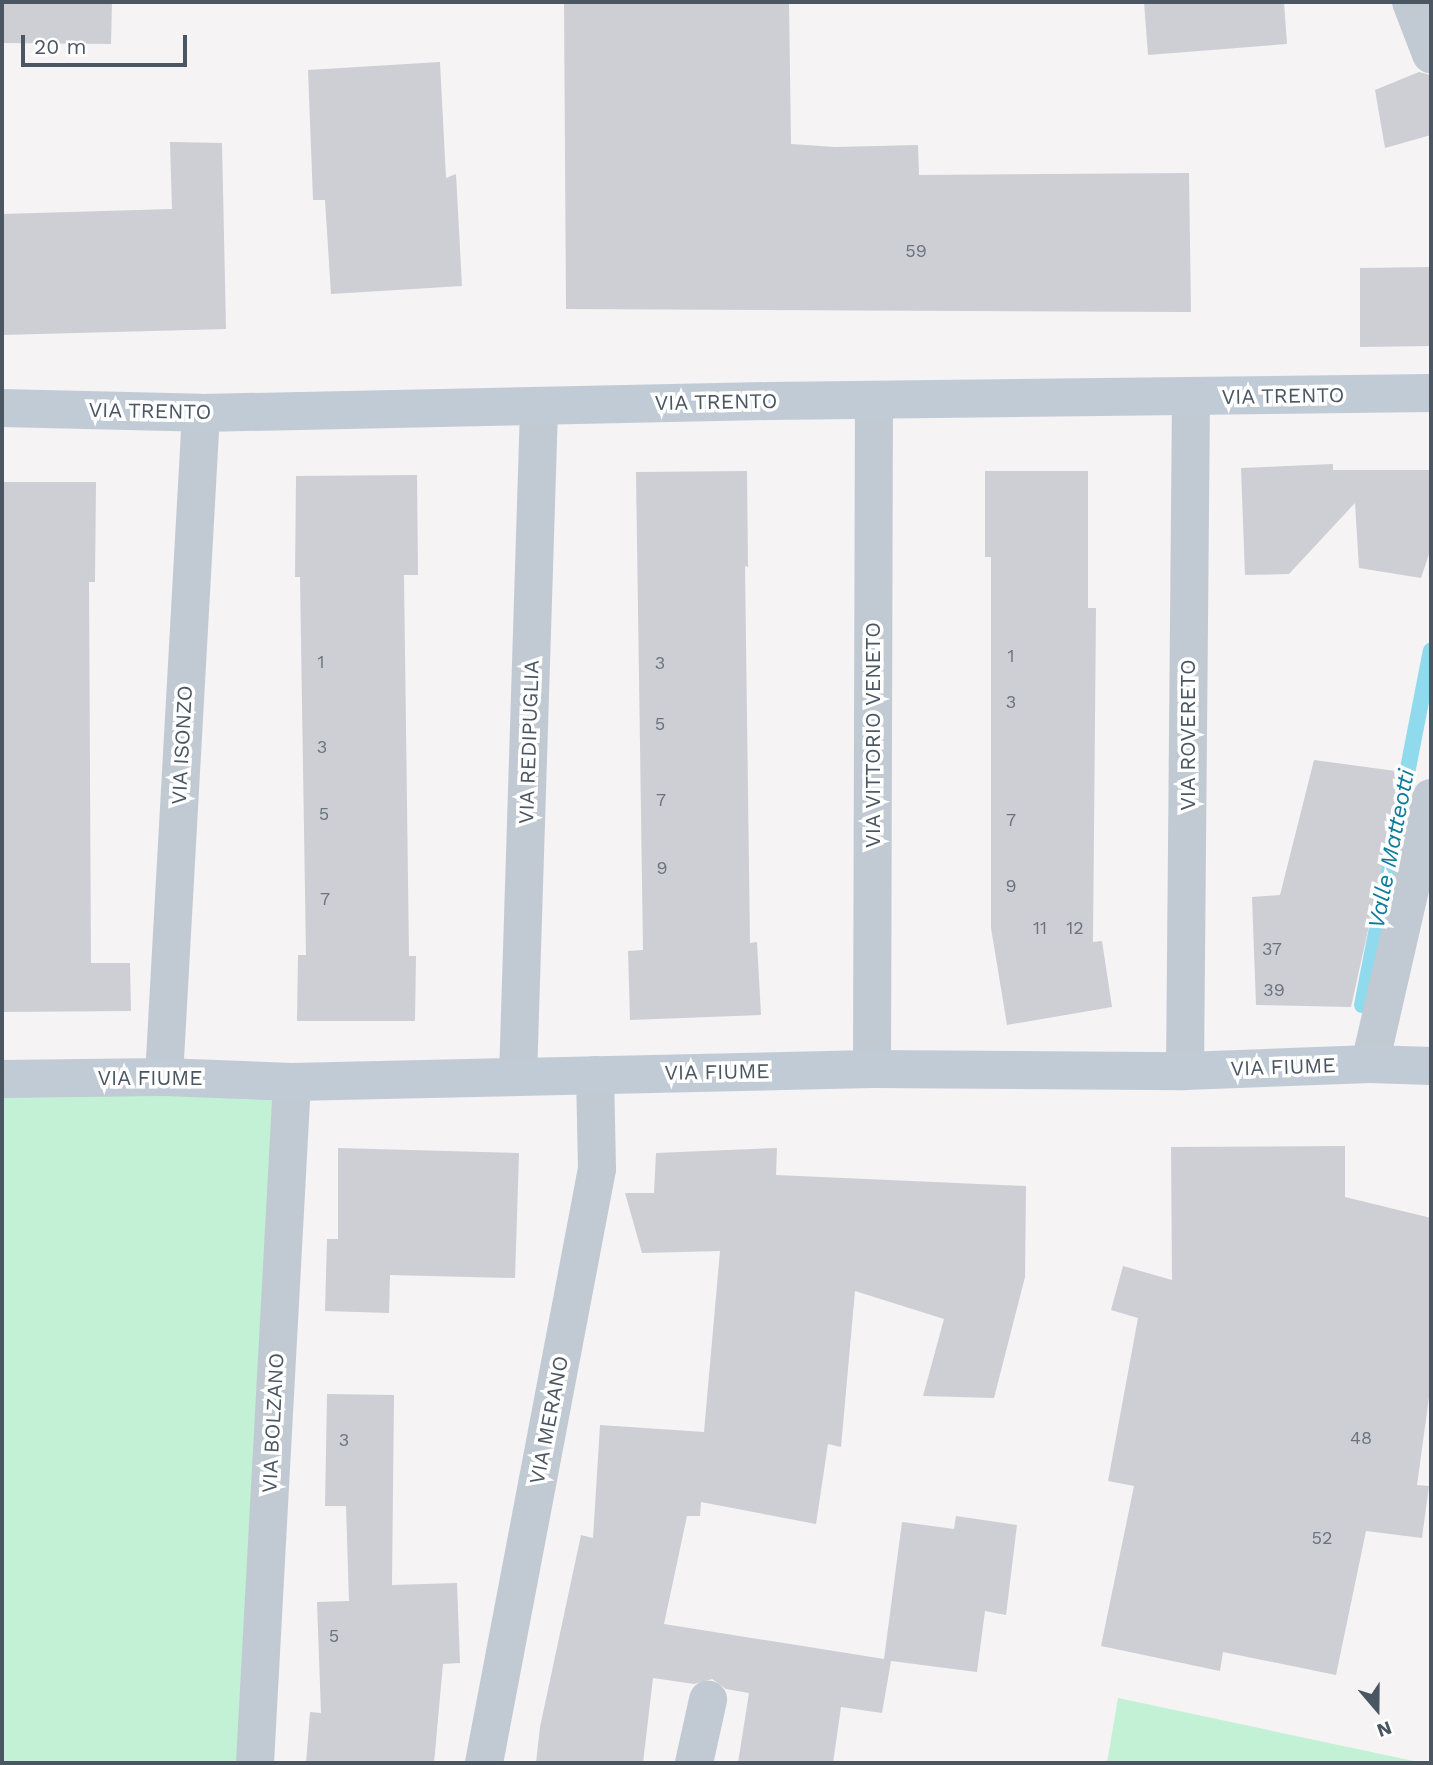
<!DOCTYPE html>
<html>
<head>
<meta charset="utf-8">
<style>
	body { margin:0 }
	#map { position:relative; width:1433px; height:1765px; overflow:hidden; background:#f5f3f3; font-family:"Work Sans",sans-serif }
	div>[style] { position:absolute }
	.green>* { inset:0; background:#c3f1d5 }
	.stream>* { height:16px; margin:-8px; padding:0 8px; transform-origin:8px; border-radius:8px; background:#90daee }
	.building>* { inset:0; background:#cdcfd5 }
	.street>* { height:38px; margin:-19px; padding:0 19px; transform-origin:19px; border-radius:19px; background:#c1cad2 }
	.secondary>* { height:38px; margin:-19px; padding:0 19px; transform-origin:19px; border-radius:19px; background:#c1cbd6 }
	span { translate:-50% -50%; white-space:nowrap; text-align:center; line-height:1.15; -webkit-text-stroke:7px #fff; paint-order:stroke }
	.number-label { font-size:18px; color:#6b747e }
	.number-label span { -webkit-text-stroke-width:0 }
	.street-label { font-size:21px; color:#4a5661 }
	.water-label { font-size:23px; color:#0c7c9b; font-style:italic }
	.frame { position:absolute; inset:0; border:4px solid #4a5661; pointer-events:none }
	.north { position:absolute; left:1342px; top:1674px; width:70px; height:70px; -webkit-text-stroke:5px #fff; paint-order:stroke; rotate:160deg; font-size:19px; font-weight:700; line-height:28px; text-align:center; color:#4a5661 }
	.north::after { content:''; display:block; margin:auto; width:24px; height:32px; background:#4a5661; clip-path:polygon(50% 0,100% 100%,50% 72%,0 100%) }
	.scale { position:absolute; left:21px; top:35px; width:166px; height:32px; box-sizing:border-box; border:4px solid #4a5661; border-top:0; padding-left:9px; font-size:21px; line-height:24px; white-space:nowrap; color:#4a5661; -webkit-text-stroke:5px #fff; paint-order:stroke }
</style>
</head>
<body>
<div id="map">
	<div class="green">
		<div style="clip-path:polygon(2px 1079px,292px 1082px,255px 1763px,2px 1763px)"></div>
		<div style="clip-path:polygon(1118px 1698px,1423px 1763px,1107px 1763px)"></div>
	</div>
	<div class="stream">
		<div style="left:1362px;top:1005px;width:361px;rotate:-79deg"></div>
	</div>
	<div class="building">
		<div style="clip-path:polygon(2px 2px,112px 2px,111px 44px,2px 43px)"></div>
		<div style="clip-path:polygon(564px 2px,789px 2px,791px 144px,835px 147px,918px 145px,919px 175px,1189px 173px,1191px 312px,566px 309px)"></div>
		<div style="clip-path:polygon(1144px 2px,1284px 2px,1287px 44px,1148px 55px)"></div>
		<div style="clip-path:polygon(440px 62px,446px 178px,456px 174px,462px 286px,331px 294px,325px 200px,313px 200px,308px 70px)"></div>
		<div style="clip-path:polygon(1419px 72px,1431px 75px,1431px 135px,1385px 148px,1375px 90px)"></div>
		<div style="clip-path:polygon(170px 142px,222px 143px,226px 329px,2px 335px,2px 214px,172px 209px)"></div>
		<div style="clip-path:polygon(1431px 267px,1431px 346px,1360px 347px,1360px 268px)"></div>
		<div style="clip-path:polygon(1333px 464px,1333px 470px,1431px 470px,1431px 548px,1421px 578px,1359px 568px,1355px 503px,1289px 574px,1245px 575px,1241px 468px)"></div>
		<div style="clip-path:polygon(747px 471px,748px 567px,745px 566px,750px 943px,757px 942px,761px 1015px,630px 1020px,628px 951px,643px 950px,636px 472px)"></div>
		<div style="clip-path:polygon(985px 471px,1088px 471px,1088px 608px,1096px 608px,1093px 942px,1102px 941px,1112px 1007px,1007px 1025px,991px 928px,991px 557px,985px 557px)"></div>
		<div style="clip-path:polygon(417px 475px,418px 575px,404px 575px,409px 956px,416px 956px,415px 1021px,297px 1021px,298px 955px,306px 955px,300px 577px,295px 577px,296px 476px)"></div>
		<div style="clip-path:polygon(2px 482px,96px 482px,95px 582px,89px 582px,91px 963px,130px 963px,131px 1011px,2px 1012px)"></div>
		<div style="clip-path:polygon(1314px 760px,1403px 772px,1351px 1007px,1256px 1005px,1252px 897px,1280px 895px)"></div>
		<div style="clip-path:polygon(1345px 1146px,1345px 1197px,1431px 1218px,1431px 1383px,1417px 1485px,1429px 1486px,1422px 1538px,1366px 1531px,1336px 1675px,1223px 1652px,1220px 1671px,1101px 1646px,1134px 1486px,1108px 1481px,1138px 1318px,1111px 1310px,1123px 1266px,1172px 1280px,1171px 1147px)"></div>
		<div style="clip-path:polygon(338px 1148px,519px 1153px,515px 1278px,390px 1275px,389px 1313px,325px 1311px,327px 1239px,338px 1239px)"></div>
		<div style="clip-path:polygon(777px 1148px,776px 1175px,1026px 1186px,1025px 1277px,994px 1398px,923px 1396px,944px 1319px,855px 1291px,841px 1447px,828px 1444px,816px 1524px,701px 1502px,700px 1516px,687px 1516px,664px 1624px,884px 1659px,902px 1522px,954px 1529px,956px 1516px,1017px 1525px,1006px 1615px,985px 1611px,977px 1672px,891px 1661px,882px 1713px,841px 1707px,833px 1763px,738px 1763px,749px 1693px,726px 1689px,712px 1679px,694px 1684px,653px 1678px,643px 1763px,536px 1763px,540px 1727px,581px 1535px,593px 1538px,600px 1425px,704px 1432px,720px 1251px,642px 1253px,625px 1193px,654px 1193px,656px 1153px)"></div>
		<div style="clip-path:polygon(327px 1394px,394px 1395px,392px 1585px,457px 1583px,460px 1663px,443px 1664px,434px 1763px,306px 1763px,310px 1712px,321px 1713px,317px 1602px,349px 1601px,346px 1506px,325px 1506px)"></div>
	</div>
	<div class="street">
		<div style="left:1411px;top:2px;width:56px;rotate:69deg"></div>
		<div style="left:1370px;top:1064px;width:273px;rotate:-77.1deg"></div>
		<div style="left:872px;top:1069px;width:668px;rotate:-89.83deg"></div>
		<div style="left:1185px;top:1071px;width:673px;rotate:-89.49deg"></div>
		<div style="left:164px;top:1077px;width:665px;rotate:-86.81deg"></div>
		<div style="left:518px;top:1077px;width:670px;rotate:-88.2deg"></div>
		<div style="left:255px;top:1763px;width:682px;rotate:-86.89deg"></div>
		<div style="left:484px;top:1763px;width:605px;rotate:-79.23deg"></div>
		<div style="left:597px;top:1169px;width:94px;rotate:-91.2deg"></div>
		<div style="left:694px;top:1763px;width:65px;rotate:-77.5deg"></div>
	</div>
	<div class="secondary">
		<div style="left:2px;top:408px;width:199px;rotate:1.4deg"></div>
		<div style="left:201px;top:413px;width:569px;rotate:-1.21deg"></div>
		<div style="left:770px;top:401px;width:661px;rotate:-0.69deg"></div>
		<div style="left:2px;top:1079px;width:162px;rotate:-0.7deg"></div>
		<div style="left:164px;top:1077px;width:128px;rotate:2.2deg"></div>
		<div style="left:292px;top:1082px;width:580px;rotate:-1.28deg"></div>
		<div style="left:872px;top:1069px;width:313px;rotate:0.4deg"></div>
		<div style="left:1185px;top:1071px;width:185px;rotate:-2.2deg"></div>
		<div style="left:1370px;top:1064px;width:61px;rotate:1.9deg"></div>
	</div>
	<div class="number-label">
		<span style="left:916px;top:251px">59</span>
		<span style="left:1011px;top:656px">1</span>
		<span style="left:321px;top:662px">1</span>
		<span style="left:660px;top:663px">3</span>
		<span style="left:1011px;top:702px">3</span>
		<span style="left:660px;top:724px">5</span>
		<span style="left:322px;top:747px">3</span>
		<span style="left:661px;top:800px">7</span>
		<span style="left:324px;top:814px">5</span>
		<span style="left:1011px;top:820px">7</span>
		<span style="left:662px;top:868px">9</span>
		<span style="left:1011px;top:886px">9</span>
		<span style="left:325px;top:899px">7</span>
		<span style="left:1040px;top:928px">11</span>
		<span style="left:1075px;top:928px">12</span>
		<span style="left:1272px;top:949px">37</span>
		<span style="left:1274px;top:990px">39</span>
		<span style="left:1361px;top:1438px">48</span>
		<span style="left:344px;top:1440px">3</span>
		<span style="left:1322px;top:1538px">52</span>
		<span style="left:334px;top:1636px">5</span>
	</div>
	<div class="street-label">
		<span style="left:1283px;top:396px;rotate:-1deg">VIA TRENTO</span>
		<span style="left:716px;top:402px;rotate:-1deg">VIA TRENTO</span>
		<span style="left:150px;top:411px;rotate:1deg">VIA TRENTO</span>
		<span style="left:873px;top:735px;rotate:-90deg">VIA VITTORIO VENETO</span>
		<span style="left:1188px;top:735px;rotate:-90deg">VIA ROVERETO</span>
		<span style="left:529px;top:742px;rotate:-88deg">VIA REDIPUGLIA</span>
		<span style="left:182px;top:745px;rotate:-87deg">VIA ISONZO</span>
		<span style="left:1283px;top:1067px;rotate:-2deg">VIA FIUME</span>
		<span style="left:717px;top:1072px;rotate:-1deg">VIA FIUME</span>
		<span style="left:150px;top:1078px">VIA FIUME</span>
		<span style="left:549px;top:1420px;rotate:-79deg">VIA MERANO</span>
		<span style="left:273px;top:1423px;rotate:-87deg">VIA BOLZANO</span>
	</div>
	<div class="water-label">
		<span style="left:1392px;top:849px;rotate:-79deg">Valle Matteotti</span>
	</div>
	<div class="frame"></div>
	<div class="north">N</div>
	<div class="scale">20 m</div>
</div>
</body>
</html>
